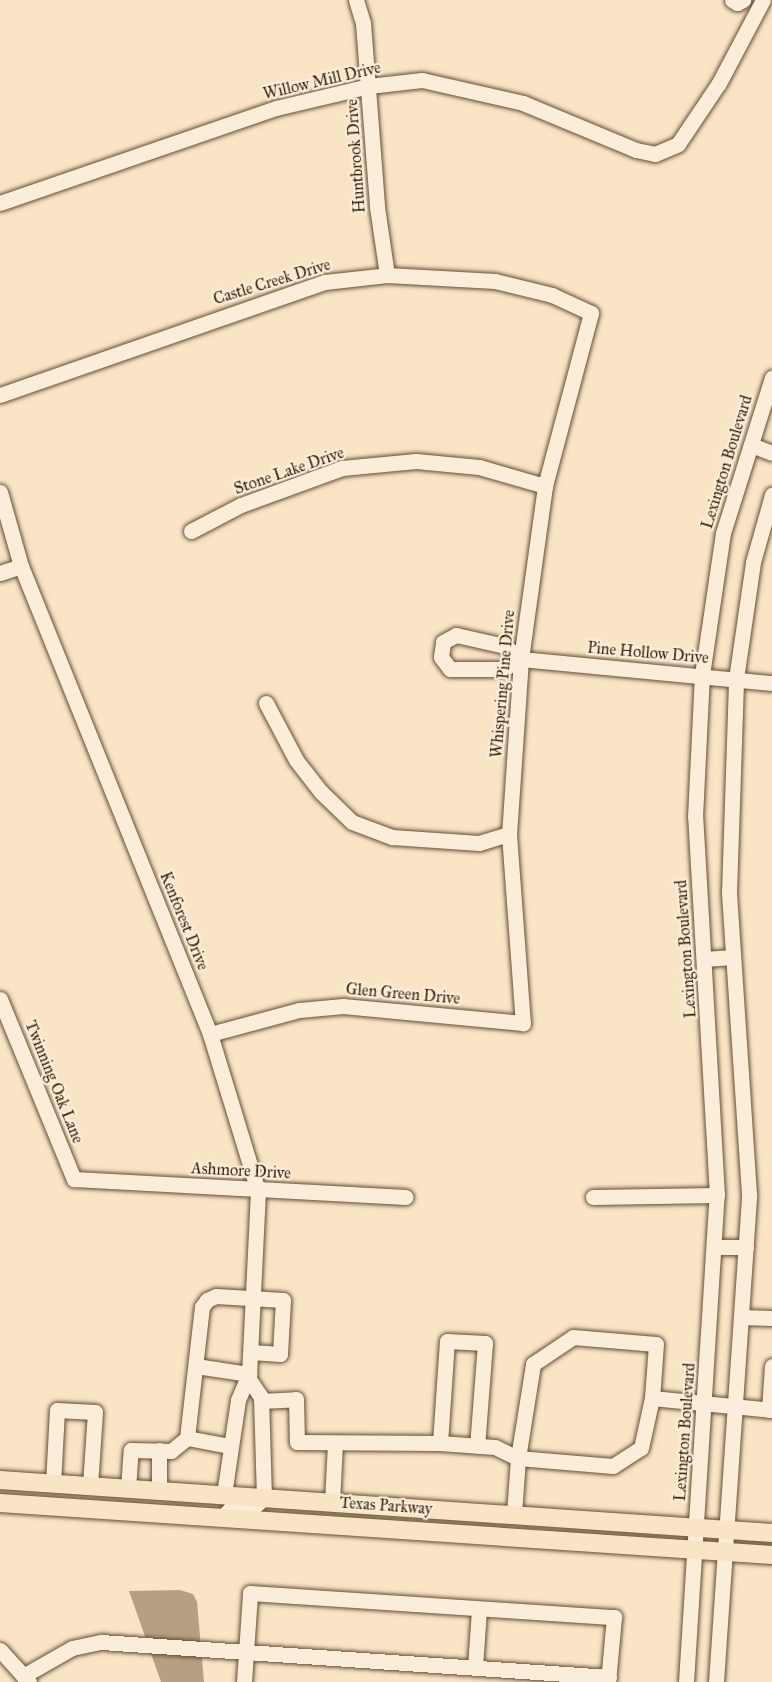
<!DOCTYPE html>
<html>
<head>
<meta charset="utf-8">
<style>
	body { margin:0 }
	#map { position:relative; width:772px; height:1682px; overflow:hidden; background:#fae4c6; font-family:"IM FELL Great Primer",serif }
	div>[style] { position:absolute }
	.water>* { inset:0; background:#b5a083 }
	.roads { filter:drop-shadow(0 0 2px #624e32) drop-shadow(0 0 2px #624e32) }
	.minor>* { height:15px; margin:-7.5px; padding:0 7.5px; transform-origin:7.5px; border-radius:7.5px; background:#fcedda }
	.major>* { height:18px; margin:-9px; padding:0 9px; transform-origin:9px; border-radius:9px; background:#fae4c6 }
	span { translate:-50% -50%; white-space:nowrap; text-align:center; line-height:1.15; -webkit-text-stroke:4.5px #fcedda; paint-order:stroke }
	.street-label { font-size:16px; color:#301c01 }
</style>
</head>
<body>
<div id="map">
	<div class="water">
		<div style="clip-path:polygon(180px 1590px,193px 1594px,197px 1602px,204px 1682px,161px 1682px,129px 1591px)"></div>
	</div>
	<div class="roads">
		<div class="minor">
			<div style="left:356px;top:0;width:24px;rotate:73deg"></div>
			<div style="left:363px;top:23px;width:185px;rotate:85.6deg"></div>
			<div style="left:377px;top:207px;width:69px;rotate:81.6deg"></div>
			<div style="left:732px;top:0;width:6px;rotate:31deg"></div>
			<div style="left:737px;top:3px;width:7px;rotate:-27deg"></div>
			<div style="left:0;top:203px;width:292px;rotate:-19deg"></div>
			<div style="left:276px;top:108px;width:96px;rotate:-13.3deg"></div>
			<div style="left:369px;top:86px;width:53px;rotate:-6.5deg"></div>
			<div style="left:422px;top:80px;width:104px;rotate:12.8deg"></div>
			<div style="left:523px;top:103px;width:122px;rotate:22.6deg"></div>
			<div style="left:636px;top:150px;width:19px;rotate:12deg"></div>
			<div style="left:655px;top:154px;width:25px;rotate:-23deg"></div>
			<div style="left:678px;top:144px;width:73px;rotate:-56.1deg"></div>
			<div style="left:719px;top:83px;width:94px;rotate:-62.1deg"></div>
			<div style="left:0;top:395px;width:344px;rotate:-19.2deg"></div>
			<div style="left:325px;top:282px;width:62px;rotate:-6.4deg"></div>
			<div style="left:387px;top:275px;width:108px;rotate:3.2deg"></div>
			<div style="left:495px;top:281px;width:59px;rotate:13.8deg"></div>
			<div style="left:552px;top:295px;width:43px;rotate:24.8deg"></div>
			<div style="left:591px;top:313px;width:179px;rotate:104.9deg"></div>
			<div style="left:545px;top:486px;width:175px;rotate:97.9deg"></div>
			<div style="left:521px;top:659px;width:175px;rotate:93.9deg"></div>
			<div style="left:509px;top:834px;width:190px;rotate:85.8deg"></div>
			<div style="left:523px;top:1023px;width:181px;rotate:-174.6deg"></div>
			<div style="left:343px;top:1006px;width:44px;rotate:174.8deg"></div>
			<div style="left:299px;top:1010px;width:92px;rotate:164.9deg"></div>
			<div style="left:751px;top:445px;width:22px;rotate:21deg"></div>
			<div style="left:0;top:492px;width:77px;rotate:74.2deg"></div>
			<div style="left:21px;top:566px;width:505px;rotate:68.01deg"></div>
			<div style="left:210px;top:1034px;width:164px;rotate:73deg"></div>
			<div style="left:258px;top:1191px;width:183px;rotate:92.8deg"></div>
			<div style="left:249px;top:1374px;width:28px;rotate:113deg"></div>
			<div style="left:238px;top:1400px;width:96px;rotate:98.4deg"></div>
			<div style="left:191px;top:531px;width:56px;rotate:-27.5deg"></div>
			<div style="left:241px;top:505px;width:108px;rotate:-20.1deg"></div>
			<div style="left:342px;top:468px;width:74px;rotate:-5.4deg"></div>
			<div style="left:416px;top:461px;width:63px;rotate:5.4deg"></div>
			<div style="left:479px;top:467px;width:69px;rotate:16.1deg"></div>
			<div style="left:0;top:573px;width:22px;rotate:-18deg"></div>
			<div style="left:456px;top:635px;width:50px;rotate:12.7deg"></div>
			<div style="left:505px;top:646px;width:21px;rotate:39deg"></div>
			<div style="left:521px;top:659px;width:21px;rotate:151deg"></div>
			<div style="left:503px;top:669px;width:53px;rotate:180deg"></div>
			<div style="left:450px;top:669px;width:15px;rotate:-127deg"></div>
			<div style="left:441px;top:657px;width:15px;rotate:-82deg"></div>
			<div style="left:443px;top:642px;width:15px;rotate:-28deg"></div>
			<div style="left:521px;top:659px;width:252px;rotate:5.5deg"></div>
			<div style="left:266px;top:703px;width:64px;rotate:62.2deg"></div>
			<div style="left:296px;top:760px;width:41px;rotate:52deg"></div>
			<div style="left:321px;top:792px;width:43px;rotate:44.1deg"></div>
			<div style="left:352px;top:822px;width:43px;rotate:20.6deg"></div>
			<div style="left:392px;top:837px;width:87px;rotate:3.9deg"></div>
			<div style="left:479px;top:843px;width:31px;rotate:-17deg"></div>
			<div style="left:704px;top:959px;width:29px;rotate:-4deg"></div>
			<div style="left:0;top:999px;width:195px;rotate:67.7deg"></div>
			<div style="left:74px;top:1179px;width:332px;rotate:3.1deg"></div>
			<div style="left:593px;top:1197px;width:124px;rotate:-0.9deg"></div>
			<div style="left:715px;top:1247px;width:31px"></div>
			<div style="left:741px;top:1317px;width:31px;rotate:2deg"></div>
			<div style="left:196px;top:1366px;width:54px;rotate:8.6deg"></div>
			<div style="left:261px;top:1401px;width:35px;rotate:-3deg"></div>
			<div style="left:296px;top:1399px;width:43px;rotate:88.7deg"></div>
			<div style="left:297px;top:1442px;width:143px;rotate:0.4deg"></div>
			<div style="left:440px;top:1443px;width:55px;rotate:4.2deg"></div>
			<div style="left:495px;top:1447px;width:25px;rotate:26deg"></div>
			<div style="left:518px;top:1458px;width:95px;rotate:-80.9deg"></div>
			<div style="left:533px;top:1364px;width:48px;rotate:-34deg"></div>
			<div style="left:573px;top:1337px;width:83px;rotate:4.8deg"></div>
			<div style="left:656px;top:1344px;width:54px;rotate:94.2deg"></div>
			<div style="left:769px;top:1410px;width:44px;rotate:-86.1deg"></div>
			<div style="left:187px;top:1438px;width:44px;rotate:10.5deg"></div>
			<div style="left:440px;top:1443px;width:102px;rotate:-86.1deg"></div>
			<div style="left:447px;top:1341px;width:38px;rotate:3deg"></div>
			<div style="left:485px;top:1343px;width:103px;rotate:94.4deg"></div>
			<div style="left:53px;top:1484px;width:74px;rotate:-86.9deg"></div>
			<div style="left:57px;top:1410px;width:38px;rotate:3deg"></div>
			<div style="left:95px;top:1412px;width:74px;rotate:93.9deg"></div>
			<div style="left:128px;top:1489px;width:39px;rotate:-86deg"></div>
			<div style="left:131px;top:1450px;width:40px;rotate:1.4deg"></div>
			<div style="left:171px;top:1451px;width:21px;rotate:-39deg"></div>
			<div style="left:187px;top:1438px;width:132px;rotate:-83.5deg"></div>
			<div style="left:202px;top:1307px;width:9px;rotate:-54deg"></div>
			<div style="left:207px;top:1300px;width:10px;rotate:-24deg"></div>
			<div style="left:216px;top:1296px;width:67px;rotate:3.4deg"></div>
			<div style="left:283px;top:1300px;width:54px;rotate:93.2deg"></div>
			<div style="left:280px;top:1354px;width:29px;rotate:-176deg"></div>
			<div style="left:159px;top:1490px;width:40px;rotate:-90deg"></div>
			<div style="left:332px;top:1502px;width:59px;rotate:-87.1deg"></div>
			<div style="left:514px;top:1514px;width:56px;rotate:-85.9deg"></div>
			<div style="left:518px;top:1458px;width:95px;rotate:4.8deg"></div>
			<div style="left:613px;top:1466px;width:33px;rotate:-33deg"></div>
			<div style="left:641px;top:1448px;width:51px;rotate:-77.6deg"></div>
			<div style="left:652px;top:1398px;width:121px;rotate:5.7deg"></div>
			<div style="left:222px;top:1517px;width:14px;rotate:-45deg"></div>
			<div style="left:232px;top:1507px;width:24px;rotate:-5deg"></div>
			<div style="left:256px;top:1505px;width:11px;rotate:-41deg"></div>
			<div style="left:264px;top:1498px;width:101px;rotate:-91.7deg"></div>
			<div style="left:261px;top:1397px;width:22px;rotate:-124deg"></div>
			<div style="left:0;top:1650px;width:43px;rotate:47.8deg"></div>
			<div style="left:475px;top:1667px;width:57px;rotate:-86deg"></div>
			<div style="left:23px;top:1676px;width:56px;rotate:-29.7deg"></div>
			<div style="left:72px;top:1648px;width:30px;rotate:-12deg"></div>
			<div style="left:101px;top:1642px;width:509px;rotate:3.94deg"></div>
			<div style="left:244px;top:1682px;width:89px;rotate:-86.1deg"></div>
			<div style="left:250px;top:1593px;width:365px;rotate:3.8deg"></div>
			<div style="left:614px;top:1617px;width:65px;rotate:95.3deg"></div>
			<div style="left:686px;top:1682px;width:488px;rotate:-86.4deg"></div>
			<div style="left:717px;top:1195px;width:379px;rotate:-93.3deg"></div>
			<div style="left:695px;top:817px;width:142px;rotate:-87.2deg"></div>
			<div style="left:702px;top:675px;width:144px;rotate:-81.6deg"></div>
			<div style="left:723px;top:533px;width:163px;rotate:-72.5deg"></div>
			<div style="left:716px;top:1682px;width:489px;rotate:-86.1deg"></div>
			<div style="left:749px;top:1194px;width:302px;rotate:-93.8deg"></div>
			<div style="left:729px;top:893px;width:214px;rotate:-88.1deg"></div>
			<div style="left:736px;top:679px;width:118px;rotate:-81.7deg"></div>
			<div style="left:753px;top:562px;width:70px;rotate:-74.2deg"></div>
		</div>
		<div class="major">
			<div style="left:0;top:1480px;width:774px;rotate:3.93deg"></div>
			<div style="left:0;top:1503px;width:774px;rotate:3.85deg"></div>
		</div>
	</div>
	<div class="street-label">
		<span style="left:322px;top:81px;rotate:-13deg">Willow Mill Drive</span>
		<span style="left:356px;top:156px;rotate:-94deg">Huntbrook Drive</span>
		<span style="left:272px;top:282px;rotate:-17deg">Castle Creek Drive</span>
		<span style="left:727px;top:462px;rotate:-73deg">Lexington Boulevard</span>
		<span style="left:289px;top:471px;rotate:-19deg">Stone Lake Drive</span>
		<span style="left:648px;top:653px;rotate:5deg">Pine Hollow Drive</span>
		<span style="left:503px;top:684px;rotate:-85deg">Whispering Pine Drive</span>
		<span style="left:184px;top:921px;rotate:68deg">Kenforest Drive</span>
		<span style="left:686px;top:949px;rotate:-94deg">Lexington Boulevard</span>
		<span style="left:403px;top:994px;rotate:5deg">Glen Green Drive</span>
		<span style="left:54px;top:1082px;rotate:68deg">Twinning Oak Lane</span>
		<span style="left:241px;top:1171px;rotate:3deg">Ashmore Drive</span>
		<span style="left:685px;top:1432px;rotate:-86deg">Lexington Boulevard</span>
		<span style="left:386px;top:1506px;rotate:4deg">Texas Parkway</span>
	</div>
</div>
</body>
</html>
